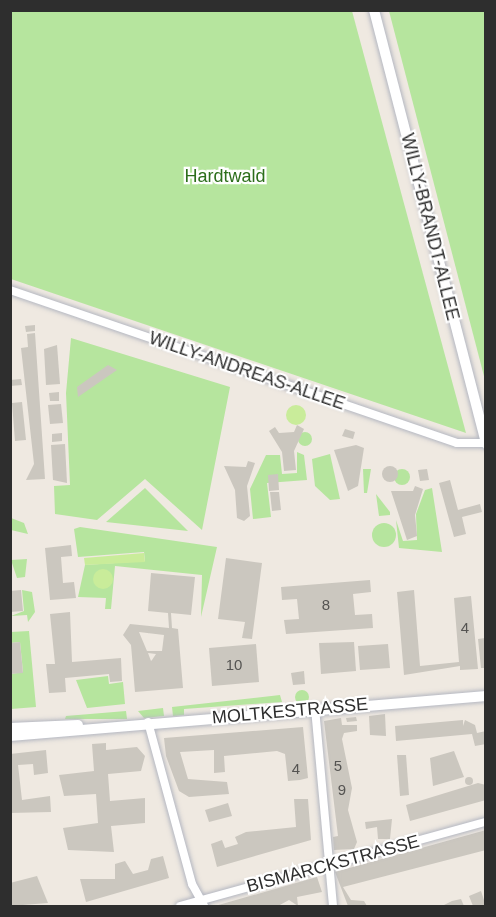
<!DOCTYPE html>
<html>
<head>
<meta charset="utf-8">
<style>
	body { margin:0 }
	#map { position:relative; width:496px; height:917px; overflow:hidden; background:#efe9e1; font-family:Arial,sans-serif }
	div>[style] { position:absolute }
	.green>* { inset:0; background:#b6e59e }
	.round { border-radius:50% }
	.pitch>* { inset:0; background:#c9ec9a }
	.building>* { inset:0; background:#cbc7bf }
	.roads { filter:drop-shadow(0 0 2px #b4b7c1) drop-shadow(0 0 2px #b4b7c1) }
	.minor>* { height:8px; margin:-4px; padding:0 4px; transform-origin:4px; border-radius:4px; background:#fff }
	.secondary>* { height:10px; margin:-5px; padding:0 5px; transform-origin:5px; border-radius:5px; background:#fff }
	span { translate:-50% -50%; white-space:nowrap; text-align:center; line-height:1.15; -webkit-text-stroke:4.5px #fff; paint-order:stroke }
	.number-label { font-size:15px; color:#555452 }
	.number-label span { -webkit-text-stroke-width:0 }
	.park-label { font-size:18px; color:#2c6e1b }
	.street-label { font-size:18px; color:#2e2e2e }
	.frame { position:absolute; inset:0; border:12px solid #2e2e2e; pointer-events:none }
</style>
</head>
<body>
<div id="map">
	<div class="green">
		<div style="clip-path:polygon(11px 10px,352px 11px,466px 433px,11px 279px)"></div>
		<div style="clip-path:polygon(389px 11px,485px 11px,485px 380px)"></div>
		<div style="clip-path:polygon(71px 338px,230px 387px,202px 530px,145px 479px,97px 520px,55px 514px,54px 486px,70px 485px,66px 393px)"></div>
		<div class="round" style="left:298px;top:432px;width:14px;height:14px"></div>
		<div style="clip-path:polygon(297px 452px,304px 455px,307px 480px,267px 483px,271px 517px,253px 519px,250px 489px,266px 455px,280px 455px,282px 474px,297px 473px)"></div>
		<div style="clip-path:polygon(330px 454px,340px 499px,330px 500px,315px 486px,312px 459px)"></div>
		<div style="clip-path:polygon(363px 469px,371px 469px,367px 493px,364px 493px)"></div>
		<div class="round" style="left:394px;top:469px;width:16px;height:16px"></div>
		<div style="clip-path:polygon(145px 488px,188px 531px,106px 522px)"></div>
		<div style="clip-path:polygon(432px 488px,442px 552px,399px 548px,396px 520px,403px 541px,417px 540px,416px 514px,425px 490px)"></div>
		<div style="clip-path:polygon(376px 494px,390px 512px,390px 515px,379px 516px)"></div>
		<div style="clip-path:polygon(11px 518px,24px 523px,28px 534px,11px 530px)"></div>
		<div class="round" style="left:372px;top:523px;width:24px;height:24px"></div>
		<div style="clip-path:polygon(80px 527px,217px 547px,201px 617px,202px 575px,115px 566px,111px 609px,105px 609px,106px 598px,78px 597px,85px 565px,145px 561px,144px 552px,78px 557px,74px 529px)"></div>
		<div style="clip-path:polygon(27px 559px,25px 577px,17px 578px,11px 560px)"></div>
		<div style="clip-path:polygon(22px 590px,32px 592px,35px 612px,28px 622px,27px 615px,11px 616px,24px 611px)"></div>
		<div style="clip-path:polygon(29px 631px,36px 707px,11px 709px,11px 674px,23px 672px,20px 642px,11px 643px,11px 632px)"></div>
		<div style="clip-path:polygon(108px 676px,109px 684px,123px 682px,125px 704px,87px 708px,76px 680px)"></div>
		<div class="round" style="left:295px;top:690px;width:14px;height:14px"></div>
		<div style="clip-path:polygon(280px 695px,282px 702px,184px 709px,184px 715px,173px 716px,172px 707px)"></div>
		<div style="clip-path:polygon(163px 708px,164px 716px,144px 718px,138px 711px)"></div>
		<div style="clip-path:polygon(126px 711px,127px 719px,65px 719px,66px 716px)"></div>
	</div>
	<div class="pitch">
		<div class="round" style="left:286px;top:405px;width:20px;height:20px"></div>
		<div style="clip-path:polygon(144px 553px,145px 562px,85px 565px,84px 558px)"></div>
		<div class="round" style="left:93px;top:569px;width:20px;height:20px"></div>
	</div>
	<div class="building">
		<div style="clip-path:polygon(35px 325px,35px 331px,26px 332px,25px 326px)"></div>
		<div style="clip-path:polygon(35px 333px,45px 479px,26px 480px,34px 464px,21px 348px,28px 347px,27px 334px)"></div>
		<div style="clip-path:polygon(57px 345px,60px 384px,46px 385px,44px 349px)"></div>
		<div style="clip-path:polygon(108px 365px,117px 370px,78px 397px,77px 387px)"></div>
		<div style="clip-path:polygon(21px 379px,22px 385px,10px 386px,10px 380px)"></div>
		<div style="clip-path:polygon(59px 392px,59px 401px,50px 401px,49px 393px)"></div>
		<div style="clip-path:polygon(22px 402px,26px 440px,15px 441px,12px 403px)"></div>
		<div style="clip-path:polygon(61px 404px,63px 423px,50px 424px,48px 405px)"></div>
		<div style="clip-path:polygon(297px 425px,304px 429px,294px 451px,296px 470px,284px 471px,282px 452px,269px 431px,275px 427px,279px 433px,294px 432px)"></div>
		<div style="clip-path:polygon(345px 429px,355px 432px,353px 439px,342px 436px)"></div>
		<div style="clip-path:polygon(62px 433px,62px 441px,52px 442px,52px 434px)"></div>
		<div style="clip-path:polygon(65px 444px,67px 483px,53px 480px,51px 445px)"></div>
		<div style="clip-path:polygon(356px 445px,364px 448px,358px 486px,348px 491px,334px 450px)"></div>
		<div style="clip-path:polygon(248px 461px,255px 463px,247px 486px,250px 516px,244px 521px,237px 518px,235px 490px,224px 466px,246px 467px)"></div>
		<div class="round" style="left:382px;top:466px;width:16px;height:16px"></div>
		<div style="clip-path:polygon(427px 469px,429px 480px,420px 481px,418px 470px)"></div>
		<div style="clip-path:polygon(278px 474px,279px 490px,269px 491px,268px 475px)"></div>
		<div style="clip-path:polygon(450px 480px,458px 510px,480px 504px,482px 512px,462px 517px,466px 534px,454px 537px,439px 483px)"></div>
		<div style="clip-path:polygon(415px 486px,423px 489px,415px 515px,417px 536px,407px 540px,391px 491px,413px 491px)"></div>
		<div style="clip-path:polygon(270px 492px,279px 492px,281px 510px,272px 511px)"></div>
		<div style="clip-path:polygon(71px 545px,72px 556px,61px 557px,63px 583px,74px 582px,76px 598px,50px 600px,45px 548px)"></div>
		<div style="clip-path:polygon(226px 558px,262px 563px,252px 639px,242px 638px,245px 622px,218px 619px)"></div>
		<div style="clip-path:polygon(evenodd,151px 573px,195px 577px,191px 615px,171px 613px,172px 628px,178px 629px,183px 688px,135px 692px,131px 645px,123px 635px,130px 624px,169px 628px,168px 613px,148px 611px,151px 573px,139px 632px,164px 635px,162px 651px,147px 651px,139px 632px,151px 573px,148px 653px,156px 654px,152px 660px,151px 661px,148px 653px)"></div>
		<div style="clip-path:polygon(370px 580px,371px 592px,353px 594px,355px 615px,372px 614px,373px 628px,286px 634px,284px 620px,299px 619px,297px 599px,282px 600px,281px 587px)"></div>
		<div style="clip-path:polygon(21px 590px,23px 611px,10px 612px,10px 591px)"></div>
		<div style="clip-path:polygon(414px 590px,420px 666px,459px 662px,454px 598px,471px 596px,478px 669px,460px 670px,460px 666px,404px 675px,397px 592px)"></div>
		<div style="clip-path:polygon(70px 612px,72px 662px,121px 658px,122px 681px,110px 682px,109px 674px,65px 678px,66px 692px,49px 693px,46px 664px,55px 664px,50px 614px)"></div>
		<div style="clip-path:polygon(485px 638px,486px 668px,481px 668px,478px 639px)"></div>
		<div style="clip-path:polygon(20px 642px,23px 673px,10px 674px,10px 643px)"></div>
		<div style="clip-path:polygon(354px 642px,356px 671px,321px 674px,319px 643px)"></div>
		<div style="clip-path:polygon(256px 644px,259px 682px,212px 686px,209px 648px)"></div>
		<div style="clip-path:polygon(388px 644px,390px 668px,360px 670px,358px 646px)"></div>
		<div style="clip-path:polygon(304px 671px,305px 684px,293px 685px,291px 673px)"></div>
		<div style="clip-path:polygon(385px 714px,386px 736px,370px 735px,369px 716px)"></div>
		<div style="clip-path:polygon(356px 717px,357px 721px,347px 722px,346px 718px)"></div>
		<div style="clip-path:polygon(341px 718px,342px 725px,357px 725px,357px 731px,344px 733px,342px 739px,352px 788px,348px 810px,357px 842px,354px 849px,334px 850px,333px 837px,338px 836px,324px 721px)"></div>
		<div style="clip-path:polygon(463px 720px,463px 726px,465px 720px,475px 725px,477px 733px,486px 731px,486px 744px,475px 746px,472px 734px,396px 741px,395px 726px)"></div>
		<div style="clip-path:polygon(303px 727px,308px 778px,300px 780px,288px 781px,285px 754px,277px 751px,224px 756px,225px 772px,214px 773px,214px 750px,180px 752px,188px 779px,227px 782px,229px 794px,189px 797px,179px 791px,166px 756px,164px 738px)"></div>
		<div style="clip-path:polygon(106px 743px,106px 750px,137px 747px,145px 756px,141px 771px,108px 774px,110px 801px,145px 798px,145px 823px,111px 826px,114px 852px,68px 850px,63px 828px,98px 823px,96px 794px,64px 796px,59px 775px,94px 771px,92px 744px)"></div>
		<div style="clip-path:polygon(46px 750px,48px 773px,34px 775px,33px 764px,18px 765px,22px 800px,50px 796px,51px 812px,10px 813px,10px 754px)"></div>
		<div style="clip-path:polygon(454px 751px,464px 777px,433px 786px,430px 758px)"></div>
		<div style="clip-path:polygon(397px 755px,406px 755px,409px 795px,400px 796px)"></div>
		<div class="round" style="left:465px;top:777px;width:8px;height:8px"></div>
		<div style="clip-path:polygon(478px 783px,486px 785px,486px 800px,410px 821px,406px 805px)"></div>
		<div style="clip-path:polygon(294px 799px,308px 799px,311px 840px,217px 867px,211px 844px,222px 840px,225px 848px,238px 844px,235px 837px,246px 832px,296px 827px)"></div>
		<div style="clip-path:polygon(228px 803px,232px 816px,209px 822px,205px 810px)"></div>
		<div style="clip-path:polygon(392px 819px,390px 839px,378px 839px,377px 827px,366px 829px,365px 822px)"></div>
		<div style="clip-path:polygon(486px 830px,486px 850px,343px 887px,351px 900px,364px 901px,367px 906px,348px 906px,335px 872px)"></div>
		<div style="clip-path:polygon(163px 856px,169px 878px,86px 902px,80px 879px,115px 879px,115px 864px,125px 861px,133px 874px,148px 870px,151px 859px)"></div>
		<div style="clip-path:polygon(37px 876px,48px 903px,10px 906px,10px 883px)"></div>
		<div style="clip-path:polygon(317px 877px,322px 892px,297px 897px,298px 906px,289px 900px,278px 906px,215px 906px)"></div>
		<div style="clip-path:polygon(481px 891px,486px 906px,473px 906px,469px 896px)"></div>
		<div style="clip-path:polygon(461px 899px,464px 906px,442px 906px,452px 901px)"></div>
	</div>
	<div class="roads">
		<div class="minor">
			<div style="left:10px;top:290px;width:472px;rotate:18.9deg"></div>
			<div style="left:457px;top:443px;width:28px"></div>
			<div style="left:315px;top:708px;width:199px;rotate:84.8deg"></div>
			<div style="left:148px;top:722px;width:168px;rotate:74.8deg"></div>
			<div style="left:192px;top:884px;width:25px;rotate:61deg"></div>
			<div style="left:180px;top:906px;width:317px;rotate:-15.4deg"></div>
		</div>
		<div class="secondary">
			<div style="left:374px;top:10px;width:448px;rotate:75.5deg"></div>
			<div style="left:10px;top:728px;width:68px;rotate:-2.5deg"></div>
			<div style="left:10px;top:736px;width:478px;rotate:-4.8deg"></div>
		</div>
	</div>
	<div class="number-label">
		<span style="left:326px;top:605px">8</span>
		<span style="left:465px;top:628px">4</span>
		<span style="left:234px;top:665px">10</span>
		<span style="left:338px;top:766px">5</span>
		<span style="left:296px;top:769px">4</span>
		<span style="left:342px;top:790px">9</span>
	</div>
	<div class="park-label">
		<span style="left:225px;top:176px">Hardtwald</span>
	</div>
	<div class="street-label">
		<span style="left:430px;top:227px;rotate:76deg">WILLY-BRANDT-ALLEE</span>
		<span style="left:247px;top:371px;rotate:19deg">WILLY-ANDREAS-ALLEE</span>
		<span style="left:290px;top:711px;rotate:-5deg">MOLTKESTRASSE</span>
		<span style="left:333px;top:864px;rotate:-15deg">BISMARCKSTRASSE</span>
	</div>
	<div class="frame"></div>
</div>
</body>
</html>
